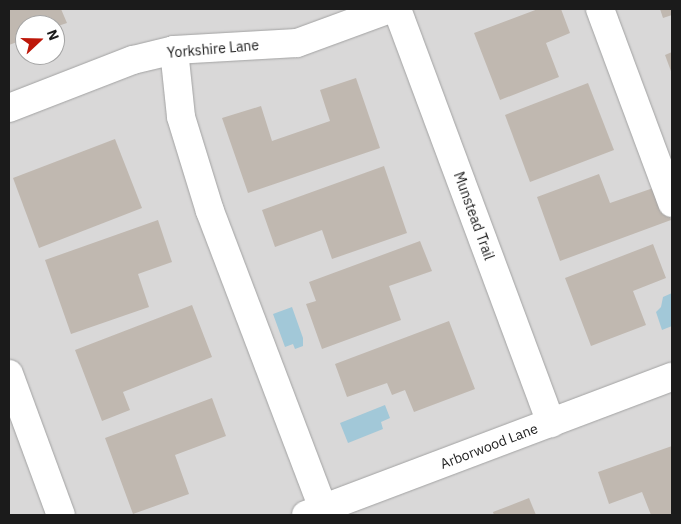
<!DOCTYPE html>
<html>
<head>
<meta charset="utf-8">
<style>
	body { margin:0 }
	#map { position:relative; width:681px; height:524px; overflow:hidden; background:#ece9e0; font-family:"IBM Plex Sans",sans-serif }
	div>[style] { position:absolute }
	.residential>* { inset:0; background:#d9d8d8 }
	.water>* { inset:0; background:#a2c8d8 }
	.building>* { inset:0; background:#c0b8b0 }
	.roads { filter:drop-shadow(0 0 1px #a2a2a2) drop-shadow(0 0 1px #a2a2a2) }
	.minor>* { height:28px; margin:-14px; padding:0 14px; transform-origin:14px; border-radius:14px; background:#fff }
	span { translate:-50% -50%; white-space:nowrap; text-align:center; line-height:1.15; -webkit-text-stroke:4.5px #fff; paint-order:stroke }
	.street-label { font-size:14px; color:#1b1b1b }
	.frame { position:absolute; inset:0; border:10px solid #1b1b1b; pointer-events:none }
	.north { position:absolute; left:15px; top:15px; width:50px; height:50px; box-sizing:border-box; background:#fff; border:1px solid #a4a4a4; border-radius:50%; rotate:69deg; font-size:14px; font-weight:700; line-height:20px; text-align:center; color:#1b1b1b }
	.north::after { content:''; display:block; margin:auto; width:18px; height:22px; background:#bd1709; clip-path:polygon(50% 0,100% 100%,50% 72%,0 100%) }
</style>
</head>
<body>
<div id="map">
	<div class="residential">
		<div style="clip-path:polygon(evenodd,9px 9px,672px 9px,672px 515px,9px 515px,9px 9px,25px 25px,55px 25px,55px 55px,25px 55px,25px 25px)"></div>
	</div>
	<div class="water">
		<div style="clip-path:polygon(672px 293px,672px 326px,662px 330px,656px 312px,661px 307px,663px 297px)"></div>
		<div style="clip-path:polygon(292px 307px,303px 338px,303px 346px,295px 349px,293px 344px,285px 347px,273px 314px)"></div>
		<div style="clip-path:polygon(385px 405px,390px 418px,381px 422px,383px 429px,348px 443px,340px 423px)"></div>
	</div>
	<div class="building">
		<div style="clip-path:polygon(9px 9px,61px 9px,67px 23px,55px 27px,25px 25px,25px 39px,9px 45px)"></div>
		<div style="clip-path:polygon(538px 9px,561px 9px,570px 33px,546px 43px,559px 77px,500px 100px,474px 33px)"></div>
		<div style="clip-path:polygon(660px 9px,672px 9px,672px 15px,663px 18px)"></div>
		<div style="clip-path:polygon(672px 52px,672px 74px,665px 55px)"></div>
		<div style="clip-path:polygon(356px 78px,380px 148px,248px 193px,222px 118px,261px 106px,272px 141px,330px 121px,320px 90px)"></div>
		<div style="clip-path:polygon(588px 83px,614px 150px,530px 182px,505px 115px)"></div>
		<div style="clip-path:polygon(115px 139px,142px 208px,39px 248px,13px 178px)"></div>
		<div style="clip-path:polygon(384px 166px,407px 233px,332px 259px,322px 230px,275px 247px,262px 210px)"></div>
		<div style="clip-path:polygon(599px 174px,610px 203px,659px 186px,671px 220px,560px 261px,537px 197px)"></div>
		<div style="clip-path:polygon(158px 220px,172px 262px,138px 274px,149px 307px,71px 334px,45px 260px)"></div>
		<div style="clip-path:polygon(420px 241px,432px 271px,389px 286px,401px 320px,322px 349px,306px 304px,316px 301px,309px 282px)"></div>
		<div style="clip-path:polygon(653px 244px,666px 278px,633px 291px,646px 325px,591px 346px,565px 278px)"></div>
		<div style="clip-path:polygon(192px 305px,212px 357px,123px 392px,130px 410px,102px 421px,75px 350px)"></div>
		<div style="clip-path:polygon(449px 321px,475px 389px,414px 412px,405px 390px,392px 395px,387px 383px,347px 397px,335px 364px)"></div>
		<div style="clip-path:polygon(212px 398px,226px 436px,175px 455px,189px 494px,133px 514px,105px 438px)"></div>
		<div style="clip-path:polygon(672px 446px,672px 515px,651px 515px,642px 492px,609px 504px,598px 472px)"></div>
		<div style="clip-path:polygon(529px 498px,536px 515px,494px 515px,493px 512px)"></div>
	</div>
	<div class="roads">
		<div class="minor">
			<div style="left:397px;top:9px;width:442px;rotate:69.6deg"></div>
			<div style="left:600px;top:9px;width:207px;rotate:69.6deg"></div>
			<div style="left:174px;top:50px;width:67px;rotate:84deg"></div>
			<div style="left:181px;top:117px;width:98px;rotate:72.9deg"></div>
			<div style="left:210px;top:211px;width:319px;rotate:69.2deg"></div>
			<div style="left:9px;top:108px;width:133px;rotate:-21.2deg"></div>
			<div style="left:133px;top:60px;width:42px;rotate:-13.7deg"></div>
			<div style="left:174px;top:50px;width:123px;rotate:-3.3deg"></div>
			<div style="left:297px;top:43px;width:99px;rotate:-20.1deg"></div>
			<div style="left:9px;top:374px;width:150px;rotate:69.8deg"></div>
			<div style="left:306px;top:515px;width:391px;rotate:-20.7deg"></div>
		</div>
	</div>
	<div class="street-label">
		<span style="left:213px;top:49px;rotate:-5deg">Yorkshire Lane</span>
		<span style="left:474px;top:216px;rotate:70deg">Munstead Trail</span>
		<span style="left:489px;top:446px;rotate:-21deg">Arborwood Lane</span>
	</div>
	<div class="frame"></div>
	<div class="north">N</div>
</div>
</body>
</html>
